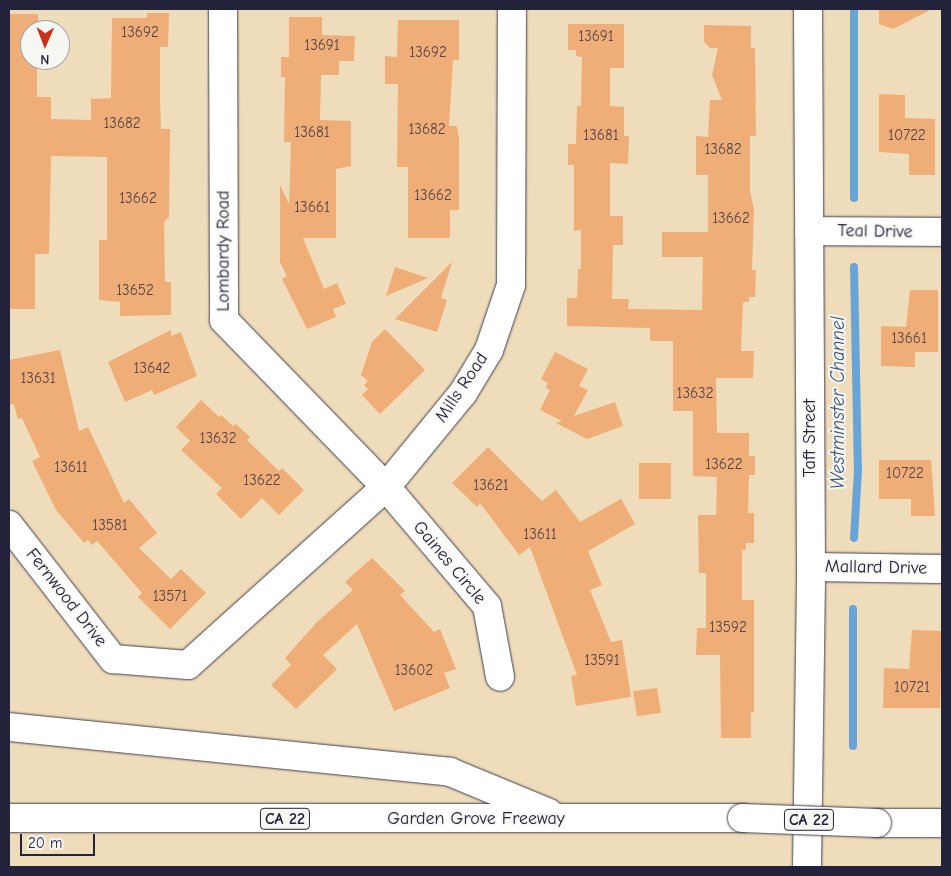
<!DOCTYPE html>
<html>
<head>
<meta charset="utf-8">
<style>
	body { margin:0 }
	#map { position:relative; width:951px; height:876px; overflow:hidden; background:#efdcba; font-family:"Comic Neue",sans-serif }
	div>[style] { position:absolute }
	.stream>* { height:8px; margin:-4px; padding:0 4px; transform-origin:4px; border-radius:4px; background:#69a4d9 }
	.building>* { inset:0; background:#efae77 }
	.roads { filter:drop-shadow(0 0 1px #413e4e) drop-shadow(0 0 1px #413e4e) }
	.minor>* { height:28px; margin:-14px; padding:0 14px; transform-origin:14px; border-radius:14px; background:#fff }
	.tertiary>* { height:28px; margin:-14px; padding:0 14px; transform-origin:14px; border-radius:14px; background:#fff }
	.motorway>* { height:28px; margin:-14px; padding:0 14px; transform-origin:14px; border-radius:14px; background:#fff }
	.bridges { filter:drop-shadow(0 0 1px #413e4e) drop-shadow(0 0 1px #413e4e) }
	.motorway-bridge>* { height:28px; margin:-14px; padding:0 14px; transform-origin:14px; border-radius:14px; background:#fff }
	span { translate:-50% -50%; white-space:nowrap; text-align:center; line-height:1.15; -webkit-text-stroke:4px #f6f6f2; paint-order:stroke }
	.number-label { font-size:15px; color:#55454a }
	.number-label span { -webkit-text-stroke-width:0 }
	.shield-label span { padding:1px 4px; background:#f6f6f2; border:1px solid; border-radius:4px; -webkit-text-stroke-width:0 }
	.shield-label { font-size:16px; color:#22223b; font-weight:700 }
	.street-label { font-size:18px; color:#22223b }
	.water-label { font-size:19px; color:#3e567a; font-style:italic }
	.frame { position:absolute; inset:0; border:10px solid #22223b; pointer-events:none }
	.north { position:absolute; left:20px; top:20px; width:50px; height:50px; box-sizing:border-box; background:#f6f6f2; border:1px solid #a1a1a9; border-radius:50%; rotate:181deg; font-size:14px; font-weight:700; line-height:20px; text-align:center; color:#22223b }
	.north::after { content:''; display:block; margin:auto; width:18px; height:22px; background:#c8321e; clip-path:polygon(50% 0,100% 100%,50% 72%,0 100%) }
	.scale { position:absolute; left:20px; top:834px; width:75px; height:22px; box-sizing:border-box; border:2px solid #22223b; border-top:0; padding-left:6px; font-size:15px; line-height:18px; white-space:nowrap; color:#22223b; -webkit-text-stroke:4px #f6f6f2; paint-order:stroke }
</style>
</head>
<body>
<div id="map">
	<div class="stream">
		<div style="left:854px;top:9px;width:189px;rotate:90deg"></div>
		<div style="left:854px;top:267px;width:202px;rotate:88.9deg"></div>
		<div style="left:858px;top:469px;width:69px;rotate:93.3deg"></div>
		<div style="left:853px;top:746px;width:137px;rotate:-90deg"></div>
	</div>
	<div class="building">
		<div style="clip-path:polygon(879px 9px,932px 9px,893px 29px,879px 24px)"></div>
		<div style="clip-path:polygon(147px 13px,169px 13px,168px 47px,160px 47px,160px 99px,161px 129px,170px 129px,169px 217px,164px 222px,165px 282px,171px 282px,171px 315px,120px 316px,120px 302px,99px 300px,99px 240px,107px 240px,107px 157px,51px 156px,49px 254px,35px 254px,35px 309px,9px 309px,9px 14px,38px 14px,38px 30px,30px 30px,30px 60px,37px 60px,37px 97px,51px 97px,51px 119px,91px 120px,91px 99px,111px 98px,112px 18px,147px 18px)"></div>
		<div style="clip-path:polygon(289px 17px,322px 17px,322px 35px,355px 36px,354px 61px,339px 61px,339px 75px,321px 75px,320px 120px,351px 121px,351px 166px,336px 169px,336px 238px,303px 238px,324px 289px,337px 283px,346px 304px,333px 309px,336px 317px,307px 329px,282px 279px,287px 276px,280px 262px,280px 185px,289px 204px,291px 142px,284px 142px,285px 77px,281px 77px,281px 57px,289px 57px)"></div>
		<div style="clip-path:polygon(398px 20px,459px 20px,459px 60px,453px 60px,449px 126px,457px 126px,459px 138px,459px 210px,450px 210px,450px 238px,408px 238px,408px 167px,397px 167px,398px 84px,385px 84px,385px 56px,397px 57px)"></div>
		<div style="clip-path:polygon(568px 24px,624px 24px,624px 68px,610px 68px,610px 106px,624px 107px,624px 136px,629px 136px,628px 164px,610px 163px,610px 216px,623px 216px,623px 245px,613px 245px,612px 299px,629px 299px,628px 309px,702px 310px,703px 257px,662px 257px,662px 232px,708px 232px,708px 175px,696px 175px,696px 136px,708px 137px,710px 100px,722px 100px,712px 75px,718px 48px,710px 48px,704px 42px,704px 25px,751px 26px,751px 48px,755px 48px,756px 136px,750px 136px,750px 191px,754px 209px,752px 270px,756px 270px,755px 297px,749px 297px,749px 302px,743px 302px,741px 351px,754px 351px,753px 378px,716px 378px,717px 433px,749px 433px,749px 456px,755px 456px,755px 475px,749px 475px,748px 513px,754px 513px,754px 543px,746px 543px,746px 550px,742px 550px,742px 600px,754px 600px,754px 712px,751px 712px,751px 738px,721px 738px,720px 655px,696px 655px,697px 628px,706px 628px,706px 573px,699px 573px,698px 515px,716px 515px,717px 477px,693px 476px,693px 411px,673px 411px,673px 341px,650px 341px,650px 328px,567px 326px,567px 298px,577px 298px,578px 269px,581px 269px,581px 230px,574px 231px,574px 165px,568px 165px,568px 144px,576px 144px,577px 106px,581px 106px,582px 57px,576px 56px,576px 50px,568px 50px)"></div>
		<div style="clip-path:polygon(879px 94px,905px 95px,905px 118px,935px 119px,935px 175px,909px 175px,909px 154px,879px 152px)"></div>
		<div style="clip-path:polygon(452px 262px,441px 298px,447px 300px,437px 332px,395px 319px)"></div>
		<div style="clip-path:polygon(395px 267px,428px 278px,386px 296px)"></div>
		<div style="clip-path:polygon(910px 290px,938px 290px,938px 352px,915px 352px,915px 367px,881px 366px,881px 326px,906px 327px)"></div>
		<div style="clip-path:polygon(385px 329px,425px 370px,380px 414px,362px 395px,368px 389px,364px 385px,368px 381px,361px 375px,372px 342px)"></div>
		<div style="clip-path:polygon(171px 330px,171px 336px,181px 332px,197px 376px,154px 395px,152px 390px,125px 402px,108px 362px)"></div>
		<div style="clip-path:polygon(60px 350px,79px 431px,88px 427px,124px 503px,129px 499px,157px 533px,139px 548px,171px 579px,181px 569px,206px 593px,170px 629px,138px 597px,142px 593px,97px 541px,92px 545px,88px 540px,84px 543px,56px 510px,32px 461px,40px 457px,22px 418px,18px 419px,14px 404px,9px 405px,9px 360px)"></div>
		<div style="clip-path:polygon(555px 352px,588px 369px,579px 386px,588px 390px,574px 416px,615px 402px,623px 426px,587px 439px,556px 423px,562px 421px,540px 410px,550px 390px,546px 388px,548px 383px,541px 379px)"></div>
		<div style="clip-path:polygon(201px 400px,219px 417px,221px 415px,233px 426px,236px 424px,250px 437px,247px 440px,279px 471px,282px 468px,304px 490px,279px 515px,262px 498px,241px 519px,216px 494px,222px 488px,181px 450px,190px 441px,176px 427px)"></div>
		<div style="clip-path:polygon(488px 447px,542px 501px,556px 490px,580px 522px,621px 499px,635px 524px,588px 551px,602px 585px,590px 590px,611px 642px,622px 640px,631px 697px,576px 706px,571px 676px,577px 675px,530px 547px,519px 555px,480px 503px,477px 507px,452px 483px)"></div>
		<div style="clip-path:polygon(879px 460px,931px 460px,935px 516px,911px 516px,911px 499px,879px 499px)"></div>
		<div style="clip-path:polygon(639px 463px,671px 463px,671px 499px,639px 499px)"></div>
		<div style="clip-path:polygon(372px 558px,405px 591px,400px 595px,434px 632px,440px 629px,456px 669px,444px 673px,450px 688px,394px 711px,357px 624px,323px 655px,337px 669px,296px 709px,271px 685px,291px 665px,285px 658px,317px 622px,353px 590px,345px 582px)"></div>
		<div style="clip-path:polygon(912px 630px,942px 631px,940px 708px,883px 708px,884px 668px,909px 669px)"></div>
		<div style="clip-path:polygon(657px 688px,661px 713px,637px 716px,633px 691px)"></div>
	</div>
	<div class="roads">
		<div class="minor">
			<div style="left:223px;top:9px;width:311px;rotate:89.8deg"></div>
			<div style="left:224px;top:320px;width:233px;rotate:45.9deg"></div>
			<div style="left:386px;top:487px;width:156px;rotate:49.7deg"></div>
			<div style="left:487px;top:606px;width:72px;rotate:79.6deg"></div>
			<div style="left:809px;top:231px;width:133px;rotate:0.4deg"></div>
			<div style="left:9px;top:525px;width:170px;rotate:52.2deg"></div>
			<div style="left:113px;top:659px;width:75px;rotate:4.6deg"></div>
			<div style="left:188px;top:665px;width:266px;rotate:-42deg"></div>
			<div style="left:386px;top:487px;width:122px;rotate:-50.7deg"></div>
			<div style="left:463px;top:393px;width:50px;rotate:-58.8deg"></div>
			<div style="left:489px;top:350px;width:69px;rotate:-71.3deg"></div>
			<div style="left:511px;top:285px;width:276px;rotate:-89.8deg"></div>
			<div style="left:811px;top:567px;width:131px;rotate:0.9deg"></div>
		</div>
		<div class="tertiary">
			<div style="left:807px;top:867px;width:300px;rotate:-89.2deg"></div>
			<div style="left:811px;top:567px;width:558px;rotate:-90.31deg"></div>
		</div>
		<div class="motorway">
			<div style="left:9px;top:727px;width:443px;rotate:5.8deg"></div>
			<div style="left:450px;top:772px;width:107px;rotate:22.5deg"></div>
			<div style="left:9px;top:818px;width:733px"></div>
			<div style="left:877px;top:823px;width:65px"></div>
		</div>
	</div>
	<div class="bridges">
		<div class="motorway-bridge">
			<div style="left:742px;top:818px;width:135px;rotate:2.1deg"></div>
		</div>
	</div>
	<div class="number-label">
		<span style="left:140px;top:33px">13692</span>
		<span style="left:596px;top:37px">13691</span>
		<span style="left:322px;top:46px">13691</span>
		<span style="left:428px;top:53px">13692</span>
		<span style="left:122px;top:124px">13682</span>
		<span style="left:427px;top:130px">13682</span>
		<span style="left:312px;top:133px">13681</span>
		<span style="left:601px;top:136px">13681</span>
		<span style="left:907px;top:136px">10722</span>
		<span style="left:723px;top:150px">13682</span>
		<span style="left:433px;top:196px">13662</span>
		<span style="left:138px;top:199px">13662</span>
		<span style="left:312px;top:208px">13661</span>
		<span style="left:731px;top:219px">13662</span>
		<span style="left:135px;top:291px">13652</span>
		<span style="left:909px;top:339px">13661</span>
		<span style="left:152px;top:369px">13642</span>
		<span style="left:38px;top:379px">13631</span>
		<span style="left:695px;top:394px">13632</span>
		<span style="left:218px;top:439px">13632</span>
		<span style="left:724px;top:465px">13622</span>
		<span style="left:71px;top:468px">13611</span>
		<span style="left:905px;top:474px">10722</span>
		<span style="left:262px;top:481px">13622</span>
		<span style="left:491px;top:486px">13621</span>
		<span style="left:110px;top:526px">13581</span>
		<span style="left:540px;top:535px">13611</span>
		<span style="left:170px;top:597px">13571</span>
		<span style="left:728px;top:628px">13592</span>
		<span style="left:602px;top:661px">13591</span>
		<span style="left:414px;top:671px">13602</span>
		<span style="left:912px;top:688px">10721</span>
	</div>
	<div class="shield-label">
		<span style="left:285px;top:819px">CA 22</span>
		<span style="left:809px;top:820px">CA 22</span>
	</div>
	<div class="street-label">
		<span style="left:875px;top:232px;rotate:1deg">Teal Drive</span>
		<span style="left:224px;top:251px;rotate:-90deg">Lombardy Road</span>
		<span style="left:462px;top:388px;rotate:-56deg">Mills Road</span>
		<span style="left:810px;top:438px;rotate:-90deg">Taft Street</span>
		<span style="left:449px;top:563px;rotate:50deg">Gaines Circle</span>
		<span style="left:876px;top:568px;rotate:1deg">Mallard Drive</span>
		<span style="left:66px;top:598px;rotate:52deg">Fernwood Drive</span>
		<span style="left:476px;top:819px">Garden Grove Freeway</span>
	</div>
	<div class="water-label">
		<span style="left:839px;top:403px;rotate:-90deg">Westminster Channel</span>
	</div>
	<div class="frame"></div>
	<div class="north">N</div>
	<div class="scale">20 m</div>
</div>
</body>
</html>
